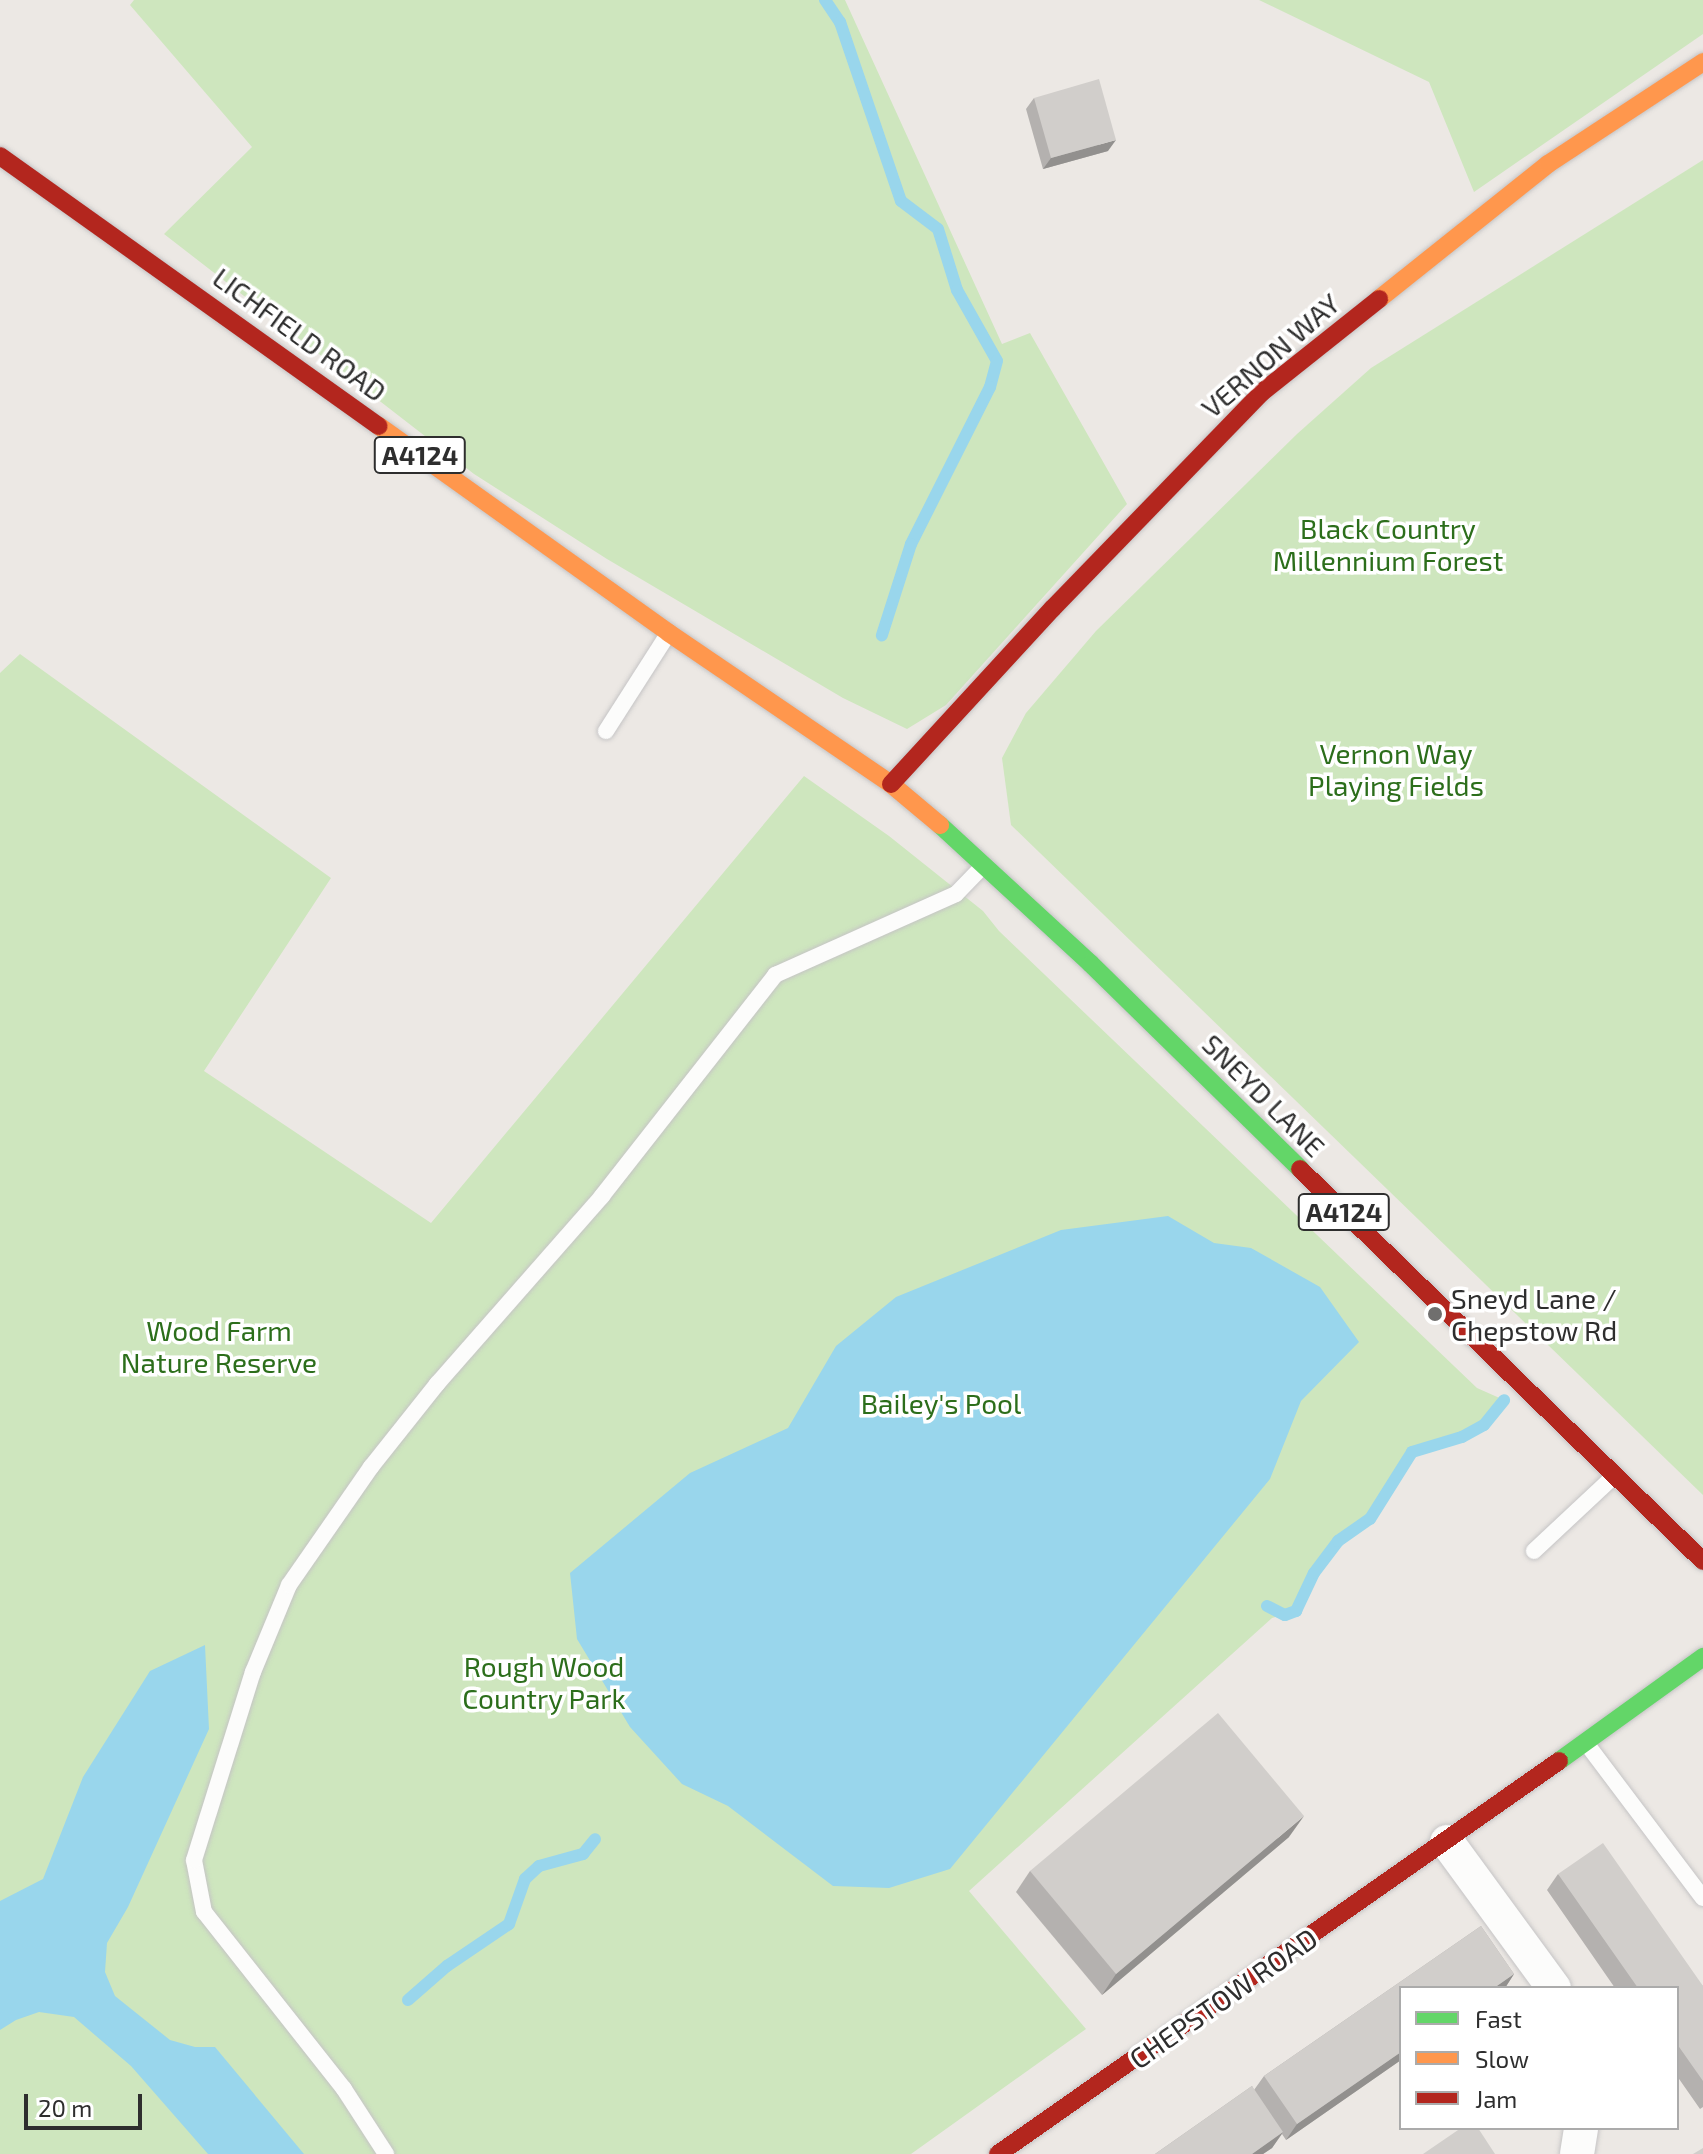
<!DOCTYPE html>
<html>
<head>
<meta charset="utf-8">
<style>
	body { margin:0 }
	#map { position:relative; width:1703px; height:2154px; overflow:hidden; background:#ece8e4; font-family:"Exo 2",sans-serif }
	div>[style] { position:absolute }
	.green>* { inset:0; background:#cee6be }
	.water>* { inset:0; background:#99d6ec }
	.stream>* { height:12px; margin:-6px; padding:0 6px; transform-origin:6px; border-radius:6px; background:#99d6ec }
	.roads { filter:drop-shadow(0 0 2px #c5c4c5) drop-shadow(0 0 2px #c5c4c5) }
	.lane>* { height:16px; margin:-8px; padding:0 8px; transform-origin:8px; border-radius:8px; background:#fcfcfb }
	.street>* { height:34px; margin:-17px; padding:0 17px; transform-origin:17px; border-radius:17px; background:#fcfcfb }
	.fast>* { height:18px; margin:-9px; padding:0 9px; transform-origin:9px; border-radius:9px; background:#63d668 }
	.slow>* { height:18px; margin:-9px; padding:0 9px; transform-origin:9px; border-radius:9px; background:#ff974d }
	.jam>* { height:18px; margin:-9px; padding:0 9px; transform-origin:9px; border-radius:9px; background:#b3261e }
	.wall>* { inset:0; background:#b4b1af }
	.shaded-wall>* { inset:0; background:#92908e }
	.building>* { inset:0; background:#d1cecb }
	.dots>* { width:22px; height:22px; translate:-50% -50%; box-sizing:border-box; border:4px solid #fff; border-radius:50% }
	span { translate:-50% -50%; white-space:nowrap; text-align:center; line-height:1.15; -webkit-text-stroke:7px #fff; paint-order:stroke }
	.shield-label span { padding:2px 6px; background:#fff; border:2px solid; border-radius:6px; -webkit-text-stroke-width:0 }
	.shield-label { font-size:26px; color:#2e2e2e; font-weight:700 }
	.street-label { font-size:28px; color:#2e2e2e }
	.park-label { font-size:28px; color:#2c6e1b }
	.poi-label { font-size:28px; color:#2e2e2e }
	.left { translate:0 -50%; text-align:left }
	.legend { position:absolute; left:1399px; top:1986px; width:280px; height:144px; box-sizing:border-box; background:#fff; border:2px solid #ababab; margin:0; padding:10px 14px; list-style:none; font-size:24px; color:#2e2e2e }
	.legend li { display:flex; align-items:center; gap:16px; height:40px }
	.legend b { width:40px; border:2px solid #ababab }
	.scale { position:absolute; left:24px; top:2094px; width:118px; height:36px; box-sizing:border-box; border:4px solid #2e2e2e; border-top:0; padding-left:10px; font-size:24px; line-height:28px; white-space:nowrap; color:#2e2e2e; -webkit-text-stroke:6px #fff; paint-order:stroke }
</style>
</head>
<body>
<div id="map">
	<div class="green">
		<div style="clip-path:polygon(134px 0,845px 0,1002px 344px,1030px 333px,1127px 504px,946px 705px,907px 729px,843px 698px,607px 559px,474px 474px,164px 234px,252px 147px,130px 5px)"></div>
		<div style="clip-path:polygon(1259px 0,1703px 0,1703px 34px,1474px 192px,1429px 82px)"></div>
		<div style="clip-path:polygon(1703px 160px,1703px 1495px,1011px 825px,1002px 758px,1026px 713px,1096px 631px,1297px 434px,1371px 368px)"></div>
		<div style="clip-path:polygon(20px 654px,331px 878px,204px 1071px,431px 1223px,804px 776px,889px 836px,983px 911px,999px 931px,1477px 1388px,1504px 1400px,1484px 1425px,1462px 1437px,1412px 1452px,1370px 1519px,1338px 1541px,1314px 1573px,1296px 1611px,1272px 1618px,969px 1891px,1086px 2029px,911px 2154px,0 2154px,0 673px)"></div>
	</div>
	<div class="water">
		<div style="clip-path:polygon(1168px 1216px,1214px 1243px,1251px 1248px,1320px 1287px,1359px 1342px,1301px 1401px,1270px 1479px,950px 1869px,889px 1888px,833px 1886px,728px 1806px,682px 1784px,630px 1727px,577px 1639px,570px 1573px,690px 1473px,788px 1428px,836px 1346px,896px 1297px,1061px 1230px)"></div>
		<div style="clip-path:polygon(205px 1645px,209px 1729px,128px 1907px,107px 1943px,105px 1972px,115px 1996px,170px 2040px,195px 2047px,215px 2047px,304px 2154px,208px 2154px,131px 2066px,74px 2017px,39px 2012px,16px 2020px,0 2030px,0 1901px,43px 1879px,83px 1777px,150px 1671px)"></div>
	</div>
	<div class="stream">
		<div style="left:825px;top:0;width:27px;rotate:56deg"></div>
		<div style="left:840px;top:22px;width:189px;rotate:71.2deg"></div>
		<div style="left:901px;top:201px;width:46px;rotate:37.1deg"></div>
		<div style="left:938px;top:229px;width:64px;rotate:72.7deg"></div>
		<div style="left:957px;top:290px;width:81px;rotate:60.6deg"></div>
		<div style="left:997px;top:361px;width:27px;rotate:105deg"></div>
		<div style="left:990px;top:387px;width:176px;rotate:116.7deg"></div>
		<div style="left:911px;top:544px;width:96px;rotate:107.7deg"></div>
		<div style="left:1267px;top:1606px;width:20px;rotate:27deg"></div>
		<div style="left:1285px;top:1615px;width:12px;rotate:-20deg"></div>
		<div style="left:1296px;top:1611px;width:42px;rotate:-64.7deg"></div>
		<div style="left:1314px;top:1573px;width:40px;rotate:-53deg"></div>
		<div style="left:1338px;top:1541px;width:39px;rotate:-35deg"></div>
		<div style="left:1370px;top:1519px;width:79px;rotate:-57.9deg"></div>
		<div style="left:1412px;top:1452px;width:52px;rotate:-16.7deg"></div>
		<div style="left:1462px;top:1437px;width:25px;rotate:-29deg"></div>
		<div style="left:1484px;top:1425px;width:32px;rotate:-51deg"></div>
		<div style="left:408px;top:2000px;width:52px;rotate:-41.1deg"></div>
		<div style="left:447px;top:1966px;width:75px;rotate:-34.1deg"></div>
		<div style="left:509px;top:1924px;width:48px;rotate:-70.4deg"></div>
		<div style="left:525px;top:1879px;width:19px;rotate:-43deg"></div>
		<div style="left:539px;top:1866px;width:46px;rotate:-15.3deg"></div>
		<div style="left:583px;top:1854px;width:19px;rotate:-51deg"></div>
	</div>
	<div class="roads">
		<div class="lane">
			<div style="left:606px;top:731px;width:115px;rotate:-57.4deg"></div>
			<div style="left:1534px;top:1551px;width:107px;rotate:-43.1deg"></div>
			<div style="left:1586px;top:1743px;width:194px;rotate:53deg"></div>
			<div style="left:386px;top:2154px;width:77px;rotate:-122.9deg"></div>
			<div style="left:344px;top:2089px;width:226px;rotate:-128.3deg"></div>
			<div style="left:204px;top:1912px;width:53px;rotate:-100.9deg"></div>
			<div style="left:194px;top:1860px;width:197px;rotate:-72.6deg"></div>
			<div style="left:253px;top:1672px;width:94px;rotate:-67.5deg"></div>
			<div style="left:289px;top:1585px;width:144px;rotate:-55.2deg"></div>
			<div style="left:371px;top:1467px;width:106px;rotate:-51.5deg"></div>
			<div style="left:437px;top:1384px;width:250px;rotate:-48.7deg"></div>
			<div style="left:602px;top:1196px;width:281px;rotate:-51.9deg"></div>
			<div style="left:775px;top:975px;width:198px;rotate:-24.1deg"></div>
			<div style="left:956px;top:894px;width:40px;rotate:-46deg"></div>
		</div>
		<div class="street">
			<div style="left:1447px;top:1842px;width:181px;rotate:53.8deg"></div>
			<div style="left:1577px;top:2154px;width:26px;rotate:-81deg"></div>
		</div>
		<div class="fast">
			<div style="left:940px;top:825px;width:205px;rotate:42.6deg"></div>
			<div style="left:1091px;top:964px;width:293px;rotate:44.4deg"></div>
			<div style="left:1559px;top:1761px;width:178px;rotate:-35.8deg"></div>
		</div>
		<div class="slow">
			<div style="left:1379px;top:299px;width:216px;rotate:-38.6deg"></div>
			<div style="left:1548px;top:164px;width:186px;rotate:-33.3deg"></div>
			<div style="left:379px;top:426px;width:356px;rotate:35.5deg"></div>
			<div style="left:669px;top:633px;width:268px;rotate:34.2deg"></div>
			<div style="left:891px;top:784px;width:64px;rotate:39.9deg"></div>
		</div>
		<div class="jam">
			<div style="left:0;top:156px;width:465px;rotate:35.5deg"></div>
			<div style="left:891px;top:784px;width:239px;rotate:-47.4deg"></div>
			<div style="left:1053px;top:608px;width:299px;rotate:-45.9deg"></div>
			<div style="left:1261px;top:393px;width:151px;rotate:-38.5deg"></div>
			<div style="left:1300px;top:1169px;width:562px;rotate:44.21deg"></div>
			<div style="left:998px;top:2154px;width:685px;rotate:-35.01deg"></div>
		</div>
	</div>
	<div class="wall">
		<div style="clip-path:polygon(1034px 98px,1108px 151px,1043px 169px,1026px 109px)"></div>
		<div style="clip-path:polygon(1289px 1837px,1102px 1995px,1016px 1892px,1030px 1871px)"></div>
		<div style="clip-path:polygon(1558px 1874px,1703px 1986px,1703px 2107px,1700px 2109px,1677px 2076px,1677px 1988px,1615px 1988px,1547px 1890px)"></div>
		<div style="clip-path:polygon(1481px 1926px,1514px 1974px,1505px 1988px,1401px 1988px,1401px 2060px,1286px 2140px,1282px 2134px,1272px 2148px,1263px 2154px,1155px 2154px,1252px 2086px,1254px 2090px,1264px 2076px)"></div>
	</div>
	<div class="shaded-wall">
		<div style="clip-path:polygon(1116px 140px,1108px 151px,1043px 169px,1051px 158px)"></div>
		<div style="clip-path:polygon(1304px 1816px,1289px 1837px,1102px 1995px,1116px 1974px)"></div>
		<div style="clip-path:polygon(1514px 1974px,1505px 1988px,1494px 1988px)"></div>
		<div style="clip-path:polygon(1401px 2052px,1401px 2060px,1286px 2140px,1297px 2124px)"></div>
		<div style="clip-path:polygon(1283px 2132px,1272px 2148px,1263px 2154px,1252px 2154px)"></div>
	</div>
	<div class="building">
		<div style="clip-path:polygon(1099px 79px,1116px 140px,1051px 158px,1034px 98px)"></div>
		<div style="clip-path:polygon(1218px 1713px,1304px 1816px,1116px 1974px,1030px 1871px)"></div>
		<div style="clip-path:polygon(1603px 1843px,1703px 1986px,1703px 2081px,1677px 2044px,1677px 1988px,1638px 1988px,1558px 1874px)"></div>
		<div style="clip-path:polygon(1481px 1926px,1514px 1974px,1494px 1988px,1401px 1988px,1401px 2052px,1297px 2124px,1264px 2076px)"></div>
		<div style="clip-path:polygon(1252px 2086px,1283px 2132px,1252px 2154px,1155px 2154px)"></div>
		<div style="clip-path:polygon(1461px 2128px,1478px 2128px,1495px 2154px,1423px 2154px)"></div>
		<div style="clip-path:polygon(1703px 2148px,1703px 2154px,1693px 2154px)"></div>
	</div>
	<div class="dots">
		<div style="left:1435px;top:1314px;background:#706f6e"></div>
	</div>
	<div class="shield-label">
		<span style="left:420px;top:455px">A4124</span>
		<span style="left:1344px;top:1212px">A4124</span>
	</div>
	<div class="street-label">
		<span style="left:300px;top:334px;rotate:36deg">LICHFIELD ROAD</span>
		<span style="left:1270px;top:355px;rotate:-41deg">VERNON WAY</span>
		<span style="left:1264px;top:1095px;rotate:45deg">SNEYD LANE</span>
		<span style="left:1223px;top:1998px;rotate:-35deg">CHEPSTOW ROAD</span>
	</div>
	<div class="park-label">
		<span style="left:1388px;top:544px">Black Country<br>Millennium Forest</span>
		<span style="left:1396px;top:769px">Vernon Way<br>Playing Fields</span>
		<span style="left:219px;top:1346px">Wood Farm<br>Nature Reserve</span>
		<span style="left:941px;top:1403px">Bailey's Pool</span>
		<span style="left:544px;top:1682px">Rough Wood<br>Country Park</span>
	</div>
	<div class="poi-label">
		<span class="left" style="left:1451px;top:1314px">Sneyd Lane /<br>Chepstow Rd</span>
	</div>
	<ul class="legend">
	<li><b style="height:10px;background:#63d668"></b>Fast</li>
	<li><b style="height:10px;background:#ff974d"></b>Slow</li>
	<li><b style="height:10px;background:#b3261e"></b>Jam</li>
	</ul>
	<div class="scale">20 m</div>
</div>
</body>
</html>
